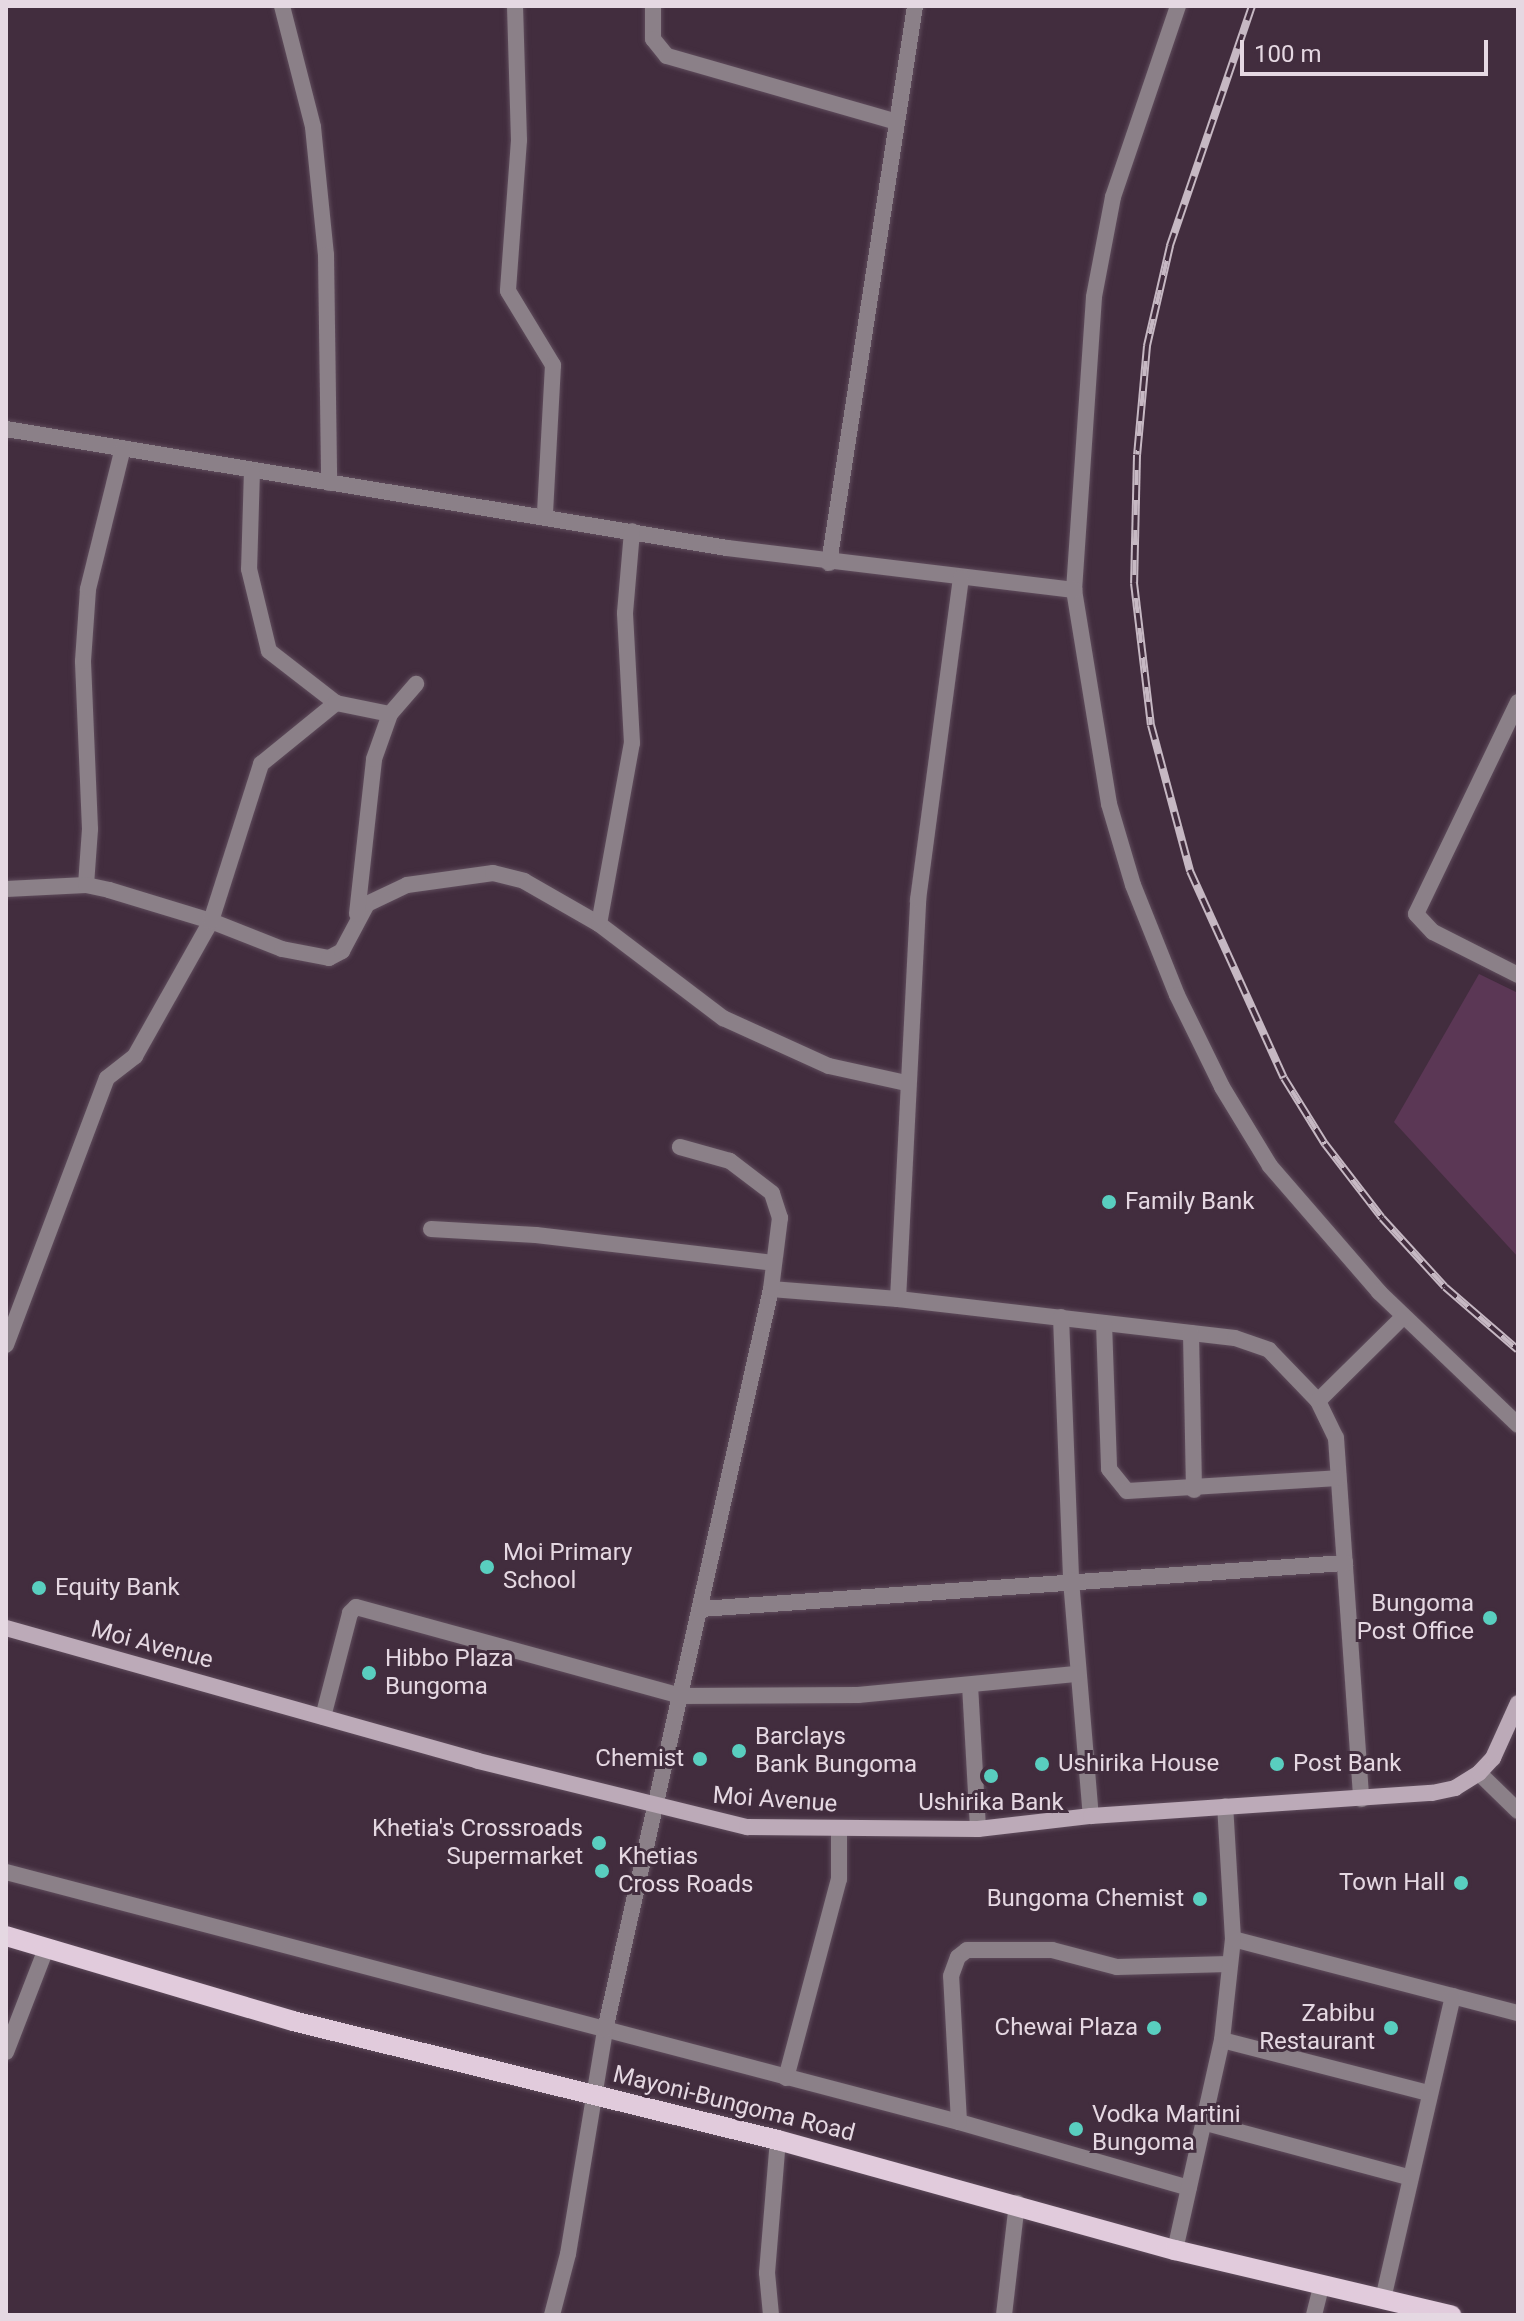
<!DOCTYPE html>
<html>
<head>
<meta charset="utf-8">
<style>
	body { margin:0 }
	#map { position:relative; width:1524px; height:2321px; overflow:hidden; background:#422d3e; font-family:Roboto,sans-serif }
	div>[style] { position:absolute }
	.green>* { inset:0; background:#5b3755 }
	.roads { filter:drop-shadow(0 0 2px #5f4c5c) drop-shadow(0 0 2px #5f4c5c) }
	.street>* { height:16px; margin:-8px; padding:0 8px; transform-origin:8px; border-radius:8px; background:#8b8088 }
	.secondary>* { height:16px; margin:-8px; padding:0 8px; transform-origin:8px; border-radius:8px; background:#bcaab8 }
	.primary>* { height:20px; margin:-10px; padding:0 10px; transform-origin:10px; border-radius:10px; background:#e1cbdc }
	.rail>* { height:8px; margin-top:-4px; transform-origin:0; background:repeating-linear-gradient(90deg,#422d3e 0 15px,#c6b8c3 0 30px); box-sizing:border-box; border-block:2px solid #c6b8c3 }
	.dots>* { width:22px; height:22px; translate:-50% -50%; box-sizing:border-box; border:4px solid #422d3e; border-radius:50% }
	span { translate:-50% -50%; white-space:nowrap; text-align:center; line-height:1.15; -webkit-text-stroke:6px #422d3e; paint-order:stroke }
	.poi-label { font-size:24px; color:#e5d8e2 }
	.left { translate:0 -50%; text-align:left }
	.right { translate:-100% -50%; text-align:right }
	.street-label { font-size:24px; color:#e5d8e2 }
	.frame { position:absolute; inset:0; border:8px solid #e5d8e2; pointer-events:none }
	.scale { position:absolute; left:1240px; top:40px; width:248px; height:36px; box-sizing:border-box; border:4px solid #e5d8e2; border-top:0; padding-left:10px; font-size:24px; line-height:28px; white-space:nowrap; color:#e5d8e2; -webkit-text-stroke:6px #422d3e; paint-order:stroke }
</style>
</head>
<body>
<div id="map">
	<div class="green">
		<div style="clip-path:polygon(1479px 974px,1518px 993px,1518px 1257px,1394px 1122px)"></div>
	</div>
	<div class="roads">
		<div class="street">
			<div style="left:282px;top:6px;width:125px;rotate:75.6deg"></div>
			<div style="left:313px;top:127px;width:129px;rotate:84.2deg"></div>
			<div style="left:326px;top:255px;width:228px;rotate:89.2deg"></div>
			<div style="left:515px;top:6px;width:134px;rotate:88.3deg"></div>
			<div style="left:519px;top:140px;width:151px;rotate:94.2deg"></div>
			<div style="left:508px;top:291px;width:87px;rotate:58.7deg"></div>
			<div style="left:553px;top:365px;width:150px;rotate:93.1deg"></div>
			<div style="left:653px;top:6px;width:33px;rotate:90deg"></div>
			<div style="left:653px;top:39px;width:22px;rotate:51deg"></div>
			<div style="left:667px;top:56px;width:235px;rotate:16deg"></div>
			<div style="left:1178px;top:6px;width:202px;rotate:108.8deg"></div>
			<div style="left:1113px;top:197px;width:102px;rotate:100.8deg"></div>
			<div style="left:1094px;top:297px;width:294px;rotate:93.9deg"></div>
			<div style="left:1074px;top:590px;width:217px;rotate:80.7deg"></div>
			<div style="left:1109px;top:804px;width:84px;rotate:73.5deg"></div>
			<div style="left:1133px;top:885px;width:118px;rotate:68.2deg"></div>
			<div style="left:1177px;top:995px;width:102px;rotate:63.9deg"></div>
			<div style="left:1222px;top:1087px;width:92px;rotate:58.7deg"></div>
			<div style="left:1270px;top:1166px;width:167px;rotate:49.1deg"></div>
			<div style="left:1379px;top:1292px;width:192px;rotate:43.7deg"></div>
			<div style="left:6px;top:429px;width:731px;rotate:9.37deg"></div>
			<div style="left:727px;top:548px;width:350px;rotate:6.9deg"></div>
			<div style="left:252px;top:470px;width:99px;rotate:91.7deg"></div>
			<div style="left:249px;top:569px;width:84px;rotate:76.3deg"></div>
			<div style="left:269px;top:651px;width:85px;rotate:37.8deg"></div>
			<div style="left:829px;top:563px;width:564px;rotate:-81.22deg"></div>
			<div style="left:1518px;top:702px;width:235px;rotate:115.7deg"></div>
			<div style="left:1416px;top:914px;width:25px;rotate:47deg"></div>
			<div style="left:1433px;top:932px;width:95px;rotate:26.8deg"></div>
			<div style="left:86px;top:885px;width:56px;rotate:-85.9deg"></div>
			<div style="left:90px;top:829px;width:168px;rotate:-92.4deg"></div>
			<div style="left:83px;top:661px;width:72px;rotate:-86deg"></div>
			<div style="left:88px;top:589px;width:145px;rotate:-76.1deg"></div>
			<div style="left:6px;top:889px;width:80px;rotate:-2.9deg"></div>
			<div style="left:86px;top:885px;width:24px;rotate:12deg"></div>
			<div style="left:109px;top:890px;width:107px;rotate:16.9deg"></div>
			<div style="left:211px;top:921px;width:76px;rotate:21.5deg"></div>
			<div style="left:282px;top:949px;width:48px;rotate:10.8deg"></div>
			<div style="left:329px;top:958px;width:15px;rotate:-28deg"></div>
			<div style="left:342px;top:951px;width:53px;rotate:-62deg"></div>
			<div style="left:367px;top:904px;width:44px;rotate:-25.4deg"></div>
			<div style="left:407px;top:885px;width:87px;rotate:-7.9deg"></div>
			<div style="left:493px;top:873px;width:32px;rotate:14deg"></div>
			<div style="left:524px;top:881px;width:86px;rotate:29.8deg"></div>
			<div style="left:599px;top:924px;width:156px;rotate:37.2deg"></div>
			<div style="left:723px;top:1018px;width:116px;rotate:24.4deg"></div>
			<div style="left:829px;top:1066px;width:79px;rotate:12.4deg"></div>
			<div style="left:357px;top:914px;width:156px;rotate:-83.7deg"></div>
			<div style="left:374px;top:759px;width:48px;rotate:-70.4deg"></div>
			<div style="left:390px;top:714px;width:40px;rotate:-49deg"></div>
			<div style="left:599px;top:924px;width:184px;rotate:-79.7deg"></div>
			<div style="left:632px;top:743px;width:130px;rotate:-93.1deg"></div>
			<div style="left:625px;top:613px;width:82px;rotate:-85.1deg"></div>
			<div style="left:431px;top:1229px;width:105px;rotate:3.3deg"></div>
			<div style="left:536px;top:1235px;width:239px;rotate:6.7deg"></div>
			<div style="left:771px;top:1289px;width:127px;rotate:4.5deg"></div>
			<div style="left:898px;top:1299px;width:339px;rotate:6.6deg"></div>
			<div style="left:1235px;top:1338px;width:36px;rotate:19deg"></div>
			<div style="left:1269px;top:1350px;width:71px;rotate:46.1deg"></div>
			<div style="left:1318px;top:1401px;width:41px;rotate:64.1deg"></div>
			<div style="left:1336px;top:1438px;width:362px;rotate:86deg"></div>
			<div style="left:898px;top:1299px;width:400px;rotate:-87.1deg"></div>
			<div style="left:918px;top:900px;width:325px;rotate:-82.4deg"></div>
			<div style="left:1061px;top:1317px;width:263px;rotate:87.8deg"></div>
			<div style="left:1071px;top:1580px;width:237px;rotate:85.2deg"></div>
			<div style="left:1104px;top:1323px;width:146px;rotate:88deg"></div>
			<div style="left:1109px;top:1469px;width:28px;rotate:51deg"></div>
			<div style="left:1127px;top:1491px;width:211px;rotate:-3.5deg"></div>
			<div style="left:1191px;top:1333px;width:157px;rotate:88.9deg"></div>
			<div style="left:6px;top:1345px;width:285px;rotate:-69.3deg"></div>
			<div style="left:107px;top:1078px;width:36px;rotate:-38deg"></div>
			<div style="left:135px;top:1056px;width:155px;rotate:-60.6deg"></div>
			<div style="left:211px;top:921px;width:165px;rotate:-72.3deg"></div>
			<div style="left:261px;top:764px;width:97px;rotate:-39.1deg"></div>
			<div style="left:336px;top:703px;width:55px;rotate:11.5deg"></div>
			<div style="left:1318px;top:1401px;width:120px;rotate:-44.7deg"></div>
			<div style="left:701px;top:1609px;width:646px;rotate:-4.09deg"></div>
			<div style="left:970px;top:1685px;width:144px;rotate:86.8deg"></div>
			<div style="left:323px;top:1717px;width:107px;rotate:-75.4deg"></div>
			<div style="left:350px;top:1613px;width:8px;rotate:-45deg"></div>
			<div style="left:356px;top:1607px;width:337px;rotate:15.3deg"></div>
			<div style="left:681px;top:1696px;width:177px;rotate:-0.3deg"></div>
			<div style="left:858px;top:1695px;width:221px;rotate:-5.5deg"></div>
			<div style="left:1479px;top:1773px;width:54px;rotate:44.3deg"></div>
			<div style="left:6px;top:1872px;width:985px;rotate:14.7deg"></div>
			<div style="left:959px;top:2122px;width:239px;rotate:16deg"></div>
			<div style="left:1233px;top:1939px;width:294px;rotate:14.6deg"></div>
			<div style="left:1222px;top:2040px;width:214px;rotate:14.4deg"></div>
			<div style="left:6px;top:2052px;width:110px;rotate:-68.8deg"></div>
			<div style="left:786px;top:2078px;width:206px;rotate:-75.1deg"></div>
			<div style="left:839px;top:1879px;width:50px;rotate:-90deg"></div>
			<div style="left:959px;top:2122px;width:146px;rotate:-93.1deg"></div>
			<div style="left:951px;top:1976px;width:20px;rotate:-70deg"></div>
			<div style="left:958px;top:1957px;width:11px;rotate:-38deg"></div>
			<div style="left:967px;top:1950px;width:85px"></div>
			<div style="left:1052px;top:1950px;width:67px;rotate:14.7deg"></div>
			<div style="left:1117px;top:1967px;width:112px;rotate:-1.5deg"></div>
			<div style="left:1206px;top:2123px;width:209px;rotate:15deg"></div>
			<div style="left:1175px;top:2250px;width:215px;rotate:-77.4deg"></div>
			<div style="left:1222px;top:2040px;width:102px;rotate:-83.8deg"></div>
			<div style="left:1233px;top:1939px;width:133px;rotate:-93.4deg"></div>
			<div style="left:1383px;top:2299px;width:311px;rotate:-77deg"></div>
			<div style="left:552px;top:2315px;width:63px;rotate:-75.3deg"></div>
			<div style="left:568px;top:2254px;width:227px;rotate:-80.6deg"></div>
			<div style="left:605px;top:2030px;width:759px;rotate:-77.37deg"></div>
			<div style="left:771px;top:1289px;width:72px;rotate:-82.8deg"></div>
			<div style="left:780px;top:1218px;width:26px;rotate:-108deg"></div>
			<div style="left:772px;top:1193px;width:53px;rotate:-142.7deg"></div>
			<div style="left:730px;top:1161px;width:52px;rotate:-164.4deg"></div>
			<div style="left:771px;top:2315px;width:42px;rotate:-95.4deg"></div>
			<div style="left:767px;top:2273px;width:133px;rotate:-85.3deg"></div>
			<div style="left:1004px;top:2315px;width:113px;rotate:-83.4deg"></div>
			<div style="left:1314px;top:2315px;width:30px;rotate:-76deg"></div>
		</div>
		<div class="secondary">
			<div style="left:6px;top:1628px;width:490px;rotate:15.7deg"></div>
			<div style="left:478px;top:1761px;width:277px;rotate:13.8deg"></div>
			<div style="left:747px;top:1827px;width:231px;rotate:0.5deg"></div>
			<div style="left:978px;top:1829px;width:114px;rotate:-6.6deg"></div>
			<div style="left:1091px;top:1816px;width:342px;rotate:-3.9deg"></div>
			<div style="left:1432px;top:1793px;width:24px;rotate:-12deg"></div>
			<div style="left:1455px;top:1788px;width:28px;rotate:-32deg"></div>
			<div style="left:1479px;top:1773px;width:21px;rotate:-47deg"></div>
			<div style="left:1493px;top:1758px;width:60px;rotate:-65.6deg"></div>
		</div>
		<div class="primary">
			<div style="left:6px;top:1936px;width:299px;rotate:16.5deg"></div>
			<div style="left:293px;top:2021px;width:499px;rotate:13.8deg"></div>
			<div style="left:778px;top:2140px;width:412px;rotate:15.5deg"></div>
			<div style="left:1175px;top:2250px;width:284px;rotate:13.3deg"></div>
		</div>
	</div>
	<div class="rail">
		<div style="left:1252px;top:6px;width:254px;rotate:108.9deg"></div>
		<div style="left:1170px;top:246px;width:103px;rotate:103deg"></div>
		<div style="left:1147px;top:346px;width:109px;rotate:95.2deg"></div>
		<div style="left:1137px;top:455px;width:128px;rotate:91.3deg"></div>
		<div style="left:1134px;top:583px;width:143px;rotate:83.2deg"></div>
		<div style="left:1151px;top:725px;width:151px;rotate:75deg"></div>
		<div style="left:1190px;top:871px;width:227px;rotate:65.6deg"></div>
		<div style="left:1284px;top:1078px;width:78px;rotate:58.2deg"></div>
		<div style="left:1325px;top:1144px;width:93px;rotate:52.4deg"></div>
		<div style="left:1382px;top:1218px;width:93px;rotate:47.6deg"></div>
		<div style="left:1445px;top:1287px;width:96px;rotate:40.8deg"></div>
	</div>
	<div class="dots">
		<div style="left:1109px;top:1202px;background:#59cebf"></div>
		<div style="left:487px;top:1567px;background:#59cebf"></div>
		<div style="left:39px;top:1588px;background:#59cebf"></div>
		<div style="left:1490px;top:1618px;background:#59cebf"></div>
		<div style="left:369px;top:1673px;background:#59cebf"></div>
		<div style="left:739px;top:1751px;background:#59cebf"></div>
		<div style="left:700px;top:1759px;background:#59cebf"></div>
		<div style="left:1042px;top:1764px;background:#59cebf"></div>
		<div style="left:1277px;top:1764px;background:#59cebf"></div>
		<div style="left:991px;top:1776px;background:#59cebf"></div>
		<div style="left:599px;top:1843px;background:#59cebf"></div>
		<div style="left:602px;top:1871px;background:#59cebf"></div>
		<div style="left:1461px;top:1883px;background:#59cebf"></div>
		<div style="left:1200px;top:1899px;background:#59cebf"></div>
		<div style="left:1154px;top:2028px;background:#59cebf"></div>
		<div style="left:1391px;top:2028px;background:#59cebf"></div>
		<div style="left:1076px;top:2129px;background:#59cebf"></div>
	</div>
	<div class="poi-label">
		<span class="left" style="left:1125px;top:1202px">Family Bank</span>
		<span class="left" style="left:503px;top:1567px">Moi Primary<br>School</span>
		<span class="left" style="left:55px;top:1588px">Equity Bank</span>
		<span class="right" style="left:1474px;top:1618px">Bungoma<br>Post Office</span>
		<span class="left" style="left:385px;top:1673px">Hibbo Plaza<br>Bungoma</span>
		<span class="left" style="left:755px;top:1751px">Barclays<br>Bank Bungoma</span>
		<span class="right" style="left:684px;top:1759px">Chemist</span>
		<span class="left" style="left:1058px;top:1764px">Ushirika House</span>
		<span class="left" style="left:1293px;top:1764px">Post Bank</span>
		<span style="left:991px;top:1803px">Ushirika Bank</span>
		<span class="right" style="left:583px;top:1843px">Khetia's Crossroads<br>Supermarket</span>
		<span class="left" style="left:618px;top:1871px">Khetias<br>Cross Roads</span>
		<span class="right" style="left:1445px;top:1883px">Town Hall</span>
		<span class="right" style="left:1184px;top:1899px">Bungoma Chemist</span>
		<span class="right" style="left:1375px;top:2028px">Zabibu<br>Restaurant</span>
		<span class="right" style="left:1138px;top:2028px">Chewai Plaza</span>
		<span class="left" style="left:1092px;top:2129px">Vodka Martini<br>Bungoma</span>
	</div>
	<div class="street-label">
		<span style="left:152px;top:1645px;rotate:15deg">Moi Avenue</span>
		<span style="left:775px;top:1800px;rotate:4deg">Moi Avenue</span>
		<span style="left:734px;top:2104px;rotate:14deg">Mayoni-Bungoma Road</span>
	</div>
	<div class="frame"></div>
	<div class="scale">100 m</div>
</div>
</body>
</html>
